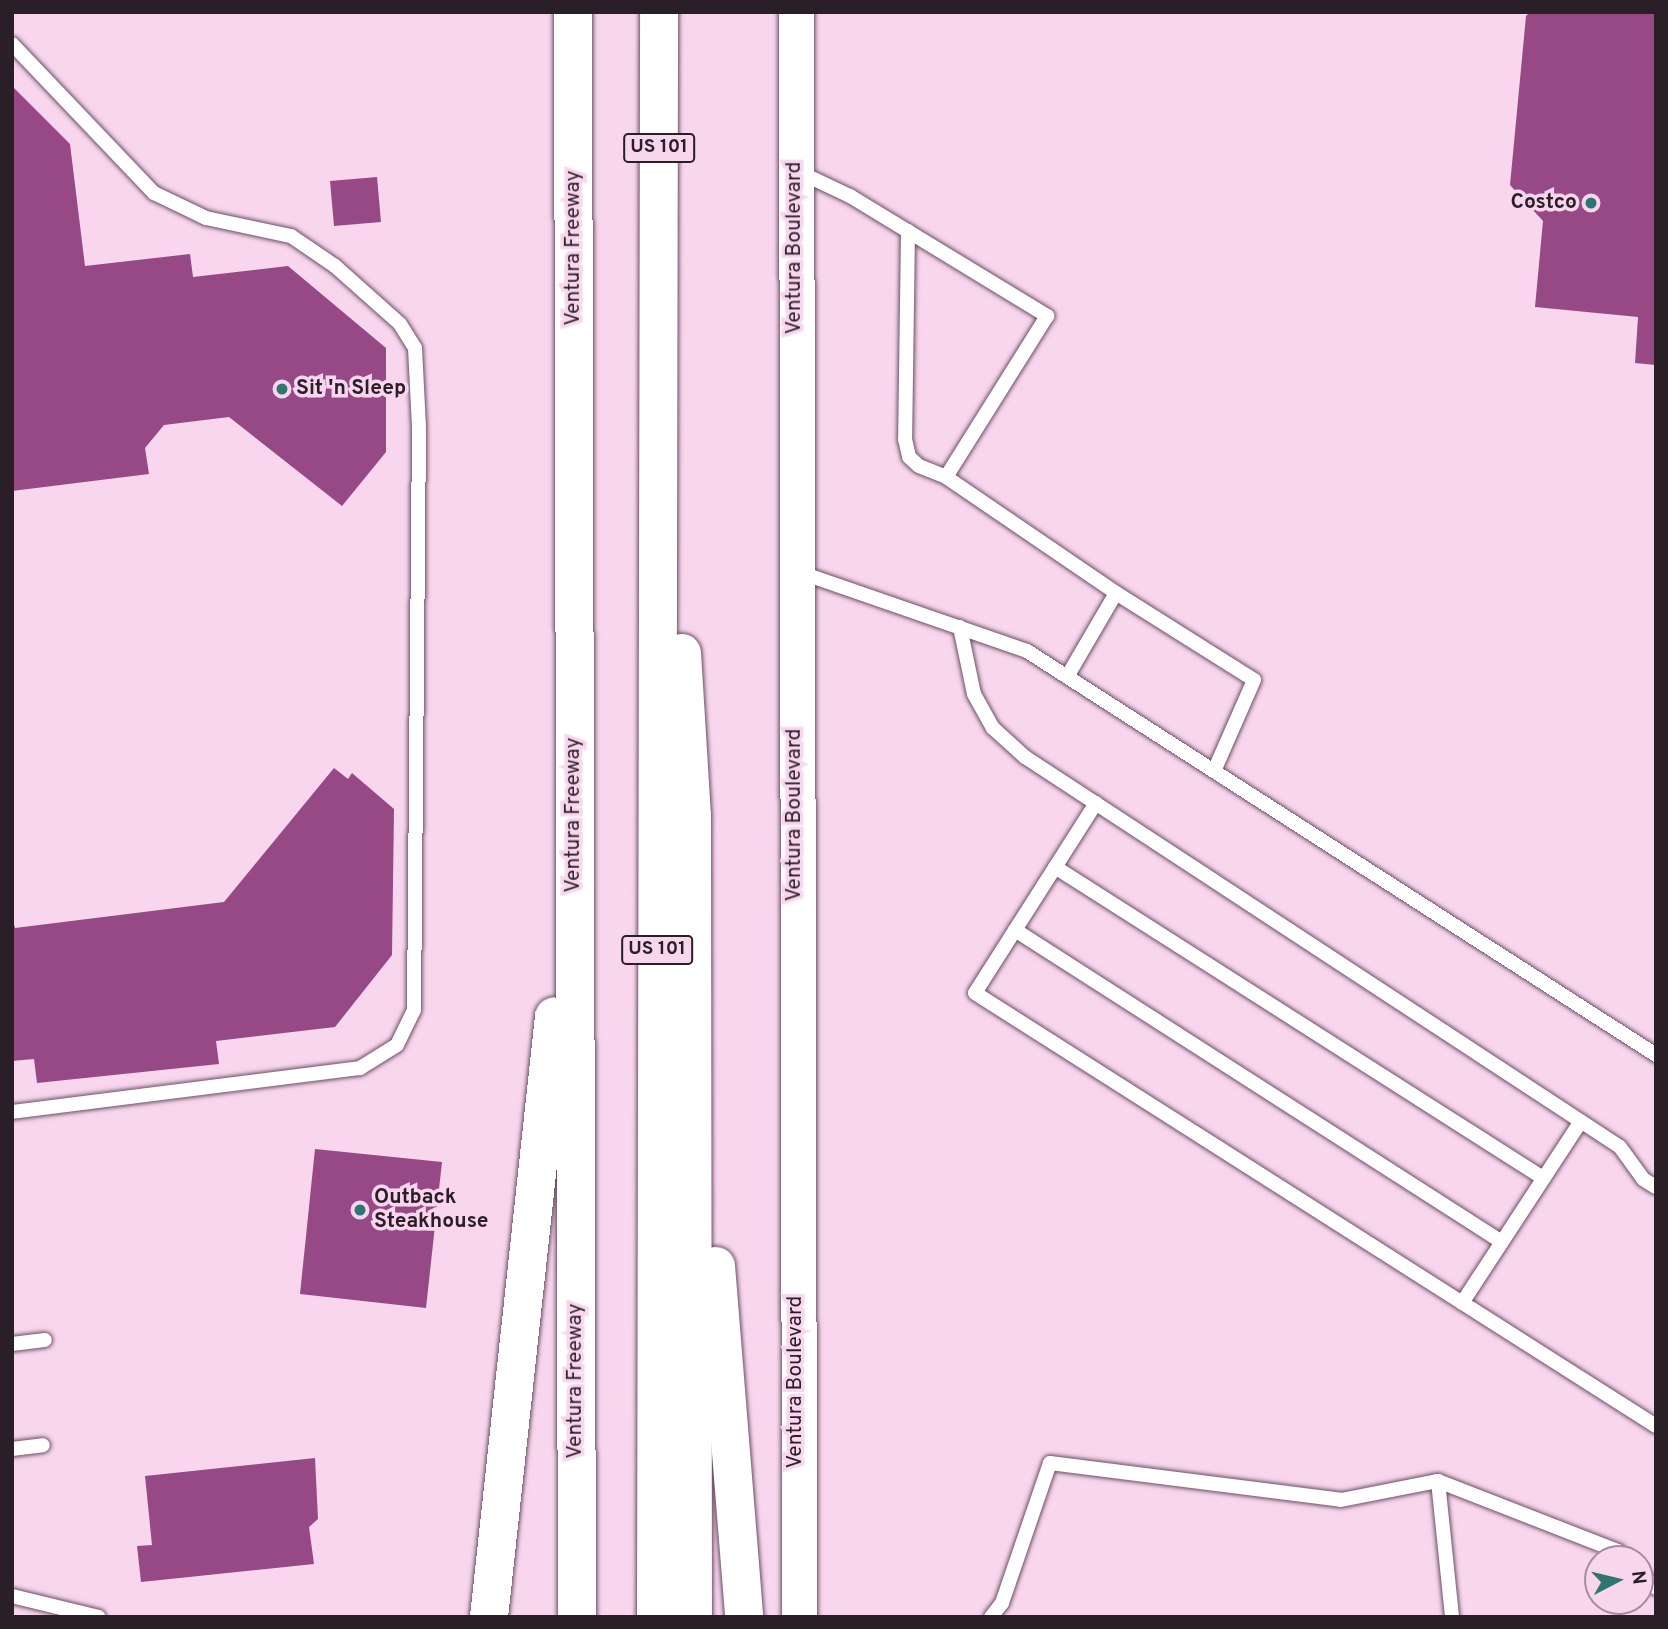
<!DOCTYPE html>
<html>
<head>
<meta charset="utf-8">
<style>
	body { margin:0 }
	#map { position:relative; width:1668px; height:1629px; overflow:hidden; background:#f8d6ee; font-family:Overpass,sans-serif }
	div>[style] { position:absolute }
	.building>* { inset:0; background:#974986 }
	.roads { filter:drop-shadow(0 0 2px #6c4f64) drop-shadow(0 0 2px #6c4f64) }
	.service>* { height:14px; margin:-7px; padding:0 7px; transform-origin:7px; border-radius:7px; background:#fff }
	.tertiary>* { height:35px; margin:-17.5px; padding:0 17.5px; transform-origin:17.5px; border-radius:17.5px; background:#fff }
	.motorway>* { height:38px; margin:-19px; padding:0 19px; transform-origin:19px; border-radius:19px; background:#fff }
	.dots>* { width:19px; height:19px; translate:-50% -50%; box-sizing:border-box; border:4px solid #f8d6ee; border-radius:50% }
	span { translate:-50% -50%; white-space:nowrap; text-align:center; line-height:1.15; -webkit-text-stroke:7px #f8d6ee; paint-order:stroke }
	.shield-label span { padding:2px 5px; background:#f8d6ee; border:2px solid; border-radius:5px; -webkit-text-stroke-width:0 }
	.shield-label { font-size:19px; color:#2a1e27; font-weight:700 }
	.poi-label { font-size:21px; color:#2a1e27; font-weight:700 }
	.right { translate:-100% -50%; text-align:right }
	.left { translate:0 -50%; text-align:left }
	.street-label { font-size:21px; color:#2a1e27 }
	.frame { position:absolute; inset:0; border:14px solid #2a1e27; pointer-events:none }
	.north { position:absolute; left:1584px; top:1545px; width:70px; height:70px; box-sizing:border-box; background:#f8d6ee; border:2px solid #a68c9e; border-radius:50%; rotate:83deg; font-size:19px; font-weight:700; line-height:28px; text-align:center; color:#2a1e27 }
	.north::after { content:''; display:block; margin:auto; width:24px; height:32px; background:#2e766f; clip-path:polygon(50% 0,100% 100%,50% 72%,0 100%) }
</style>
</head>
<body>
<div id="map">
	<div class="building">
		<div style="clip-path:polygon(1530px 12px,1656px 12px,1656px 365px,1635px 363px,1638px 317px,1535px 307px,1543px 221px,1510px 185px,1526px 16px)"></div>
		<div style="clip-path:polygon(12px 86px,70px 144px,85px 266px,190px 254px,193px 277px,288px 266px,386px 348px,386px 452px,342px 506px,229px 417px,164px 425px,145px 448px,149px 474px,12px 491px)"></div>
		<div style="clip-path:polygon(377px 177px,381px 222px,334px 226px,330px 181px)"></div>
		<div style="clip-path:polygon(334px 768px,348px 779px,352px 773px,394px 809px,392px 955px,335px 1027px,216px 1041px,219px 1064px,37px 1083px,34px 1059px,12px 1061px,12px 917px,15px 928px,224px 902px)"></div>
		<div style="clip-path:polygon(315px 1149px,442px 1162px,426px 1308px,300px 1294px)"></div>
		<div style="clip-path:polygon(315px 1458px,318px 1519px,309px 1527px,314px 1564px,141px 1582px,137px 1546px,152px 1545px,145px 1476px)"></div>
	</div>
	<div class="roads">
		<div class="service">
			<div style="left:12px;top:44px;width:206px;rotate:46.4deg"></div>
			<div style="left:154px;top:193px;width:58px;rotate:25.7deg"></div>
			<div style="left:206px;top:218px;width:87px;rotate:12deg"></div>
			<div style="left:291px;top:236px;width:53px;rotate:34.3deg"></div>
			<div style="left:335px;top:266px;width:87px;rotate:41.7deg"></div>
			<div style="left:400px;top:324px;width:28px;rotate:58deg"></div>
			<div style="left:415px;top:348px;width:78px;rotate:87.1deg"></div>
			<div style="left:419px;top:426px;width:584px;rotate:90.49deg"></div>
			<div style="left:414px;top:1010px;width:39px;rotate:116deg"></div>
			<div style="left:397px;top:1045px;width:44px;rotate:148.1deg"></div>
			<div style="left:360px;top:1068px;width:351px;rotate:172.8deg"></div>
			<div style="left:797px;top:171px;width:59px;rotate:25.3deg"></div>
			<div style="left:850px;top:196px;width:231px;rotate:31.3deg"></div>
			<div style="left:1047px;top:316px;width:190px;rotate:122.1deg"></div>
			<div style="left:946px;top:477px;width:206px;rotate:34.3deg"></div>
			<div style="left:1116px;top:593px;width:97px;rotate:120.3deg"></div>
			<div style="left:908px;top:231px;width:208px;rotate:90.8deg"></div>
			<div style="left:905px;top:439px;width:18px;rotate:77deg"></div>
			<div style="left:909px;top:457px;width:13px;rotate:42deg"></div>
			<div style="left:919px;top:466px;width:29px;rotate:22deg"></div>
			<div style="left:799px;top:572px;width:241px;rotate:19.1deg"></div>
			<div style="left:1027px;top:651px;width:748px;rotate:32.71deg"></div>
			<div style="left:1116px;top:593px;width:163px;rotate:32.2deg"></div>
			<div style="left:1254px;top:680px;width:99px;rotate:113.7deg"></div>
			<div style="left:960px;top:627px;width:68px;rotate:78.2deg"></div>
			<div style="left:974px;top:694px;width:39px;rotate:61deg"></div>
			<div style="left:993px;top:728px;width:43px;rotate:42.2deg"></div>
			<div style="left:1025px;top:757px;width:711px;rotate:33.24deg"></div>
			<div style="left:1620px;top:1147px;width:39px;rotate:54deg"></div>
			<div style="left:1643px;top:1179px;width:15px;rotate:32deg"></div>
			<div style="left:1096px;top:803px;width:225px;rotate:122.5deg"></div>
			<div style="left:975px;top:993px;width:807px;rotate:32.45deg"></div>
			<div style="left:1055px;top:867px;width:579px;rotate:32.51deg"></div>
			<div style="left:1015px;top:930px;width:578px;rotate:32.65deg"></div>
			<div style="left:1462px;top:1303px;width:217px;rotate:-56.8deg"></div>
			<div style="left:12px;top:1344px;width:33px;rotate:-7deg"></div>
			<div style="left:12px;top:1449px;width:31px;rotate:-7deg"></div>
			<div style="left:1438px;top:1481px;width:137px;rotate:84.1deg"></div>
			<div style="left:1640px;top:1573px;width:22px;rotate:43deg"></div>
			<div style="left:12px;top:1596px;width:89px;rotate:13.6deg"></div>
			<div style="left:991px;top:1617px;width:18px;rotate:-52deg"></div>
			<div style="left:1002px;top:1603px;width:148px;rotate:-71.1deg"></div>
			<div style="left:1050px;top:1463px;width:293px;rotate:7.2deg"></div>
			<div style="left:1341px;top:1500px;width:99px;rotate:-11.1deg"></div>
			<div style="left:1438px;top:1481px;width:193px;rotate:21.3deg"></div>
			<div style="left:1618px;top:1551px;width:11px;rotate:45deg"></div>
		</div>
		<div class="tertiary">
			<div style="left:796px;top:12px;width:1605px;rotate:89.89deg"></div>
		</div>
		<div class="motorway">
			<div style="left:573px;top:12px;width:1605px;rotate:89.86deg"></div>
			<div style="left:682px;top:653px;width:162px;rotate:86.5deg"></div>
			<div style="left:692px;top:815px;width:802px;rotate:89.93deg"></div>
			<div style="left:716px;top:1266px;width:352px;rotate:85.4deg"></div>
			<div style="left:489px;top:1617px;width:604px;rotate:-83.82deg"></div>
			<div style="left:656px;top:1617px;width:1605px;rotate:-89.89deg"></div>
		</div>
	</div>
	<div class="dots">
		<div style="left:1591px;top:203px;background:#2e766f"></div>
		<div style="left:282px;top:389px;background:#2e766f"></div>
		<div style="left:360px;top:1210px;background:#2e766f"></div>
	</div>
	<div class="shield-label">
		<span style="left:659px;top:148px">US 101</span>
		<span style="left:657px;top:950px">US 101</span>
	</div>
	<div class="poi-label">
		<span class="right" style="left:1577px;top:203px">Costco</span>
		<span class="left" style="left:296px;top:389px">Sit 'n Sleep</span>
		<span class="left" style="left:374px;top:1210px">Outback<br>Steakhouse</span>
	</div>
	<div class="street-label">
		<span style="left:574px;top:248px;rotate:-90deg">Ventura Freeway</span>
		<span style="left:795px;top:248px;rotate:-90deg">Ventura Boulevard</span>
		<span style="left:574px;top:815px;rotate:-90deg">Ventura Freeway</span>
		<span style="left:795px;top:815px;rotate:-90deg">Ventura Boulevard</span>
		<span style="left:576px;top:1381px;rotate:-90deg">Ventura Freeway</span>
		<span style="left:796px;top:1382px;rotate:-90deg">Ventura Boulevard</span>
	</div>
	<div class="frame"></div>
	<div class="north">N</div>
</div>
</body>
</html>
